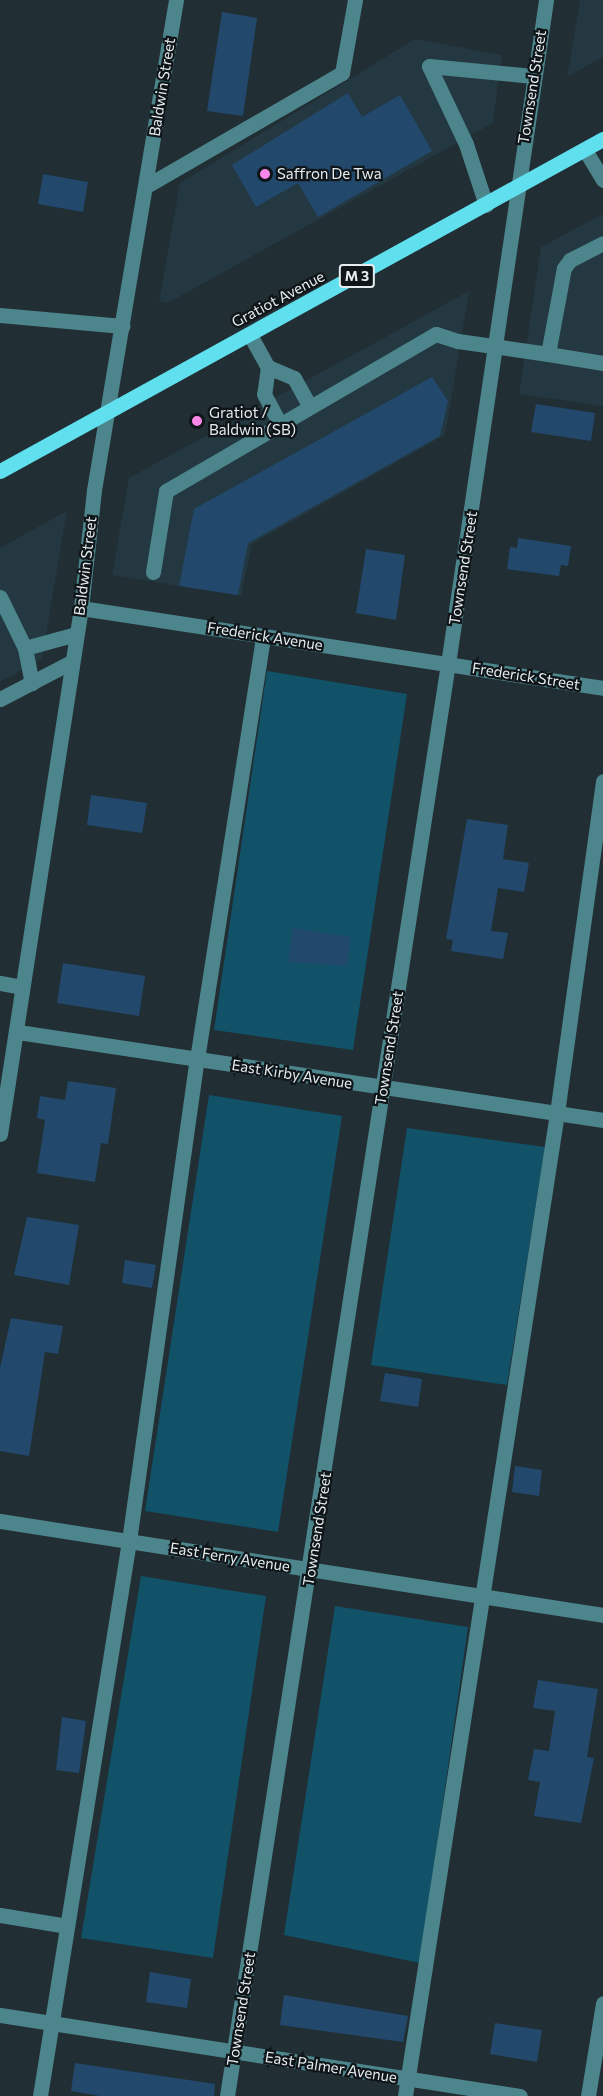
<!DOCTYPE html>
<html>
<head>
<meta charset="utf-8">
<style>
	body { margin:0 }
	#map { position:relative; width:603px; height:2096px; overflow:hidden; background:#212e34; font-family:Commissioner,sans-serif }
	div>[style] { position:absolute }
	.built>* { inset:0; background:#233841 }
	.green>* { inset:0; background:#115269 }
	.building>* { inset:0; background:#22496c }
	.minor>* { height:15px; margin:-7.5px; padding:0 7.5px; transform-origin:7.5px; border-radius:7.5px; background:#4d858c }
	.major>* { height:15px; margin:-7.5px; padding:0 7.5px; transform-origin:7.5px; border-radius:7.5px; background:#60e0ee }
	.dots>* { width:16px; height:16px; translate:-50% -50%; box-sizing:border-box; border:3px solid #0f1518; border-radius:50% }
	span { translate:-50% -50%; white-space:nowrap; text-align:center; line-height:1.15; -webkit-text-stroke:4.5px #0f1518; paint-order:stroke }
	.shield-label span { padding:2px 4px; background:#0f1518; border:2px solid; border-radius:4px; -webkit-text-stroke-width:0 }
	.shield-label { font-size:14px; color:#e4ecf0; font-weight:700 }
	.street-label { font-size:15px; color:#e4ecf0 }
	.poi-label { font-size:15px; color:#e4ecf0 }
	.left { translate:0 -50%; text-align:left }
</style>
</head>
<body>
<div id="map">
	<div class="built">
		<div style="clip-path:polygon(580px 0,603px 0,603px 57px,567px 77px)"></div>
		<div style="clip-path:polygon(415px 39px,502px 55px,493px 123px,168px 303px,159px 301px,180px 183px)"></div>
		<div style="clip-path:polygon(603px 214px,603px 406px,519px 394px,541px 247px)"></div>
		<div style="clip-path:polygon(469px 291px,445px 435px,252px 544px,241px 596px,112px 575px,129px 478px)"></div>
		<div style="clip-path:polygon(67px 511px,42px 659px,0 682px,0 548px)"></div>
	</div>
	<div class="green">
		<div style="clip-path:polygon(267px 671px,407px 694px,353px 1050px,214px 1030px)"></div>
		<div style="clip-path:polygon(209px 1095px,342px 1116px,278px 1532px,145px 1511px)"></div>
		<div style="clip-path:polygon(407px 1128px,545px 1147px,507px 1385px,371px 1365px)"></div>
		<div style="clip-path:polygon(141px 1576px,266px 1596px,213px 1958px,81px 1938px)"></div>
		<div style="clip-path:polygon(335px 1606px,468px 1627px,420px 1963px,284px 1935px)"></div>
	</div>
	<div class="building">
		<div style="clip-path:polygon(222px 12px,257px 18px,243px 116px,207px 111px)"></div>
		<div style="clip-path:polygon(348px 93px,362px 117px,400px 95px,432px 151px,318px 217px,298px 183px,256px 207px,232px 165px)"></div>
		<div style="clip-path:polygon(43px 174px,88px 182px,83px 212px,38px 204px)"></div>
		<div style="clip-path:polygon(432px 377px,448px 401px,440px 436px,248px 543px,238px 595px,179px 586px,194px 509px)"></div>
		<div style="clip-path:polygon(536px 404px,595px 413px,591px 441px,531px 432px)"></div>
		<div style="clip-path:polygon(518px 538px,571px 546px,568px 566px,561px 565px,559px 576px,507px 569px,510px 547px,517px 548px)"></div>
		<div style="clip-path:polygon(366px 549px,405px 555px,396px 620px,356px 613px)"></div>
		<div style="clip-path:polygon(91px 795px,147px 803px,142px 833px,87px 825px)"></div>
		<div style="clip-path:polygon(467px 819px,508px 825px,503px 859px,529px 863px,524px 892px,498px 888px,491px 931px,508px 933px,503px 959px,451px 951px,453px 940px,446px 939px)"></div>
		<div style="clip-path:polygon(293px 928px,351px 937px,347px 966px,288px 962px)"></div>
		<div style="clip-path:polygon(63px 963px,145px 976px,139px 1016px,57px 1003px)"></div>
		<div style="clip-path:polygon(68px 1081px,116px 1088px,108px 1144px,101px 1143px,95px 1182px,37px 1173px,45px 1120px,37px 1118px,40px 1096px,65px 1100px)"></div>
		<div style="clip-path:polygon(27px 1217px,79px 1225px,69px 1285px,14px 1275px)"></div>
		<div style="clip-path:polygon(125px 1260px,156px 1265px,152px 1288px,122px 1283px)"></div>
		<div style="clip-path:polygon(11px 1318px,63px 1326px,58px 1354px,45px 1352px,29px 1456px,0 1451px,0 1368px)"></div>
		<div style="clip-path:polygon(385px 1373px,422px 1379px,418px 1407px,380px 1401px)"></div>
		<div style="clip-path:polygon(515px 1466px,542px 1470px,539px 1496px,512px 1492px)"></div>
		<div style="clip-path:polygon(538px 1680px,598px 1689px,587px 1757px,594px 1758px,581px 1823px,534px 1816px,540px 1782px,528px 1780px,534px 1749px,549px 1751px,555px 1711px,533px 1708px)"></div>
		<div style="clip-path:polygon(62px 1717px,86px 1721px,79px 1773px,56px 1770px)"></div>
		<div style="clip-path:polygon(150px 1972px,191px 1979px,187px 2008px,146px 2002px)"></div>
		<div style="clip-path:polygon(284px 1995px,408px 2016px,403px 2042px,280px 2025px)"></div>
		<div style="clip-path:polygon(495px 2023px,542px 2030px,537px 2062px,490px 2054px)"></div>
		<div style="clip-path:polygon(75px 2063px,215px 2084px,214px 2096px,100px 2096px,71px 2091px)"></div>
	</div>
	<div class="minor">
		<div style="left:585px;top:150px;width:35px;rotate:59deg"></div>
		<div style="left:148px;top:185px;width:224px;rotate:-30deg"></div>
		<div style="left:342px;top:73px;width:74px;rotate:-79.9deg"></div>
		<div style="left:486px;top:205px;width:64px;rotate:-108.2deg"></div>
		<div style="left:466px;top:144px;width:86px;rotate:-115.4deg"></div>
		<div style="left:429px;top:66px;width:104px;rotate:5.5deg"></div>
		<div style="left:0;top:315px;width:123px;rotate:5.1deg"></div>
		<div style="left:250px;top:335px;width:37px;rotate:61deg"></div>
		<div style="left:268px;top:367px;width:27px;rotate:98deg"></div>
		<div style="left:264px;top:394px;width:32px;rotate:62deg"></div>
		<div style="left:548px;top:354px;width:56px;rotate:9.3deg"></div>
		<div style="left:268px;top:367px;width:28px;rotate:23deg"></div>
		<div style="left:294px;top:378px;width:31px;rotate:61deg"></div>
		<div style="left:153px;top:572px;width:82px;rotate:-80.9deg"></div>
		<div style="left:166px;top:491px;width:312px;rotate:-30.2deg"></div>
		<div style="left:436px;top:334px;width:23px;rotate:18deg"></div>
		<div style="left:458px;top:341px;width:91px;rotate:8.2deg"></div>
		<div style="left:548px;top:354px;width:87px;rotate:-79.5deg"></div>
		<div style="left:564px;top:268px;width:10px;rotate:-53deg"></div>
		<div style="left:570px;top:260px;width:37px;rotate:-27deg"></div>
		<div style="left:0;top:597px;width:57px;rotate:63.9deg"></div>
		<div style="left:25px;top:648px;width:36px;rotate:79deg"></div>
		<div style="left:81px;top:608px;width:528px;rotate:8.71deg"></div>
		<div style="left:25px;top:648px;width:53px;rotate:-15.4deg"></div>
		<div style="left:0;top:699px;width:80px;rotate:-27.5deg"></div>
		<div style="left:0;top:983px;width:22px;rotate:10deg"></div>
		<div style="left:18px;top:1032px;width:592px;rotate:8.55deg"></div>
		<div style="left:0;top:1134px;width:532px;rotate:-81.25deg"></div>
		<div style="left:81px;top:608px;width:119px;rotate:-83.7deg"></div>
		<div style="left:94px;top:490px;width:497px;rotate:-80.5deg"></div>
		<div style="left:0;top:1521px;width:610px;rotate:8.86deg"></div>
		<div style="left:0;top:1915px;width:68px;rotate:9.3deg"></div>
		<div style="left:0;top:2015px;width:526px;rotate:8.85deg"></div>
		<div style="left:40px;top:2096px;width:562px;rotate:-80.89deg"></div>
		<div style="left:129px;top:1541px;width:487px;rotate:-82deg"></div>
		<div style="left:197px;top:1059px;width:428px;rotate:-81.1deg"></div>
		<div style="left:227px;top:2096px;width:1449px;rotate:-81.23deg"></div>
		<div style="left:448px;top:664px;width:671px;rotate:-81.6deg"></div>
		<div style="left:405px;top:2096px;width:995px;rotate:-81.21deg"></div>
		<div style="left:557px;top:1113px;width:335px;rotate:-82.1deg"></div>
		<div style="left:588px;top:2096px;width:94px;rotate:-80.8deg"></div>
	</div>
	<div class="major">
		<div style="left:0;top:471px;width:688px;rotate:-28.84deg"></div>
	</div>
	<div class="dots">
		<div style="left:265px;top:174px;background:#f987e8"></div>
		<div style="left:197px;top:421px;background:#f987e8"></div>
	</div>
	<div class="shield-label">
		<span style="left:357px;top:276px">M 3</span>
	</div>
	<div class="street-label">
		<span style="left:162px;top:87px;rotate:-81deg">Baldwin Street</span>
		<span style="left:532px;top:87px;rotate:-81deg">Townsend Street</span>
		<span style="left:278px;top:299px;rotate:-28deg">Gratiot Avenue</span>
		<span style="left:85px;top:566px;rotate:-83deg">Baldwin Street</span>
		<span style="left:463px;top:568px;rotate:-81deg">Townsend Street</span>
		<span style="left:265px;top:636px;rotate:9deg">Frederick Avenue</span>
		<span style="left:526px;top:676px;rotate:9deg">Frederick Street</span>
		<span style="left:389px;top:1048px;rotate:-81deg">Townsend Street</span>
		<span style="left:292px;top:1074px;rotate:9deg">East Kirby Avenue</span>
		<span style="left:317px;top:1529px;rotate:-81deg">Townsend Street</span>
		<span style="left:230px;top:1557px;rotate:9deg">East Ferry Avenue</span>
		<span style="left:241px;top:2009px;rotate:-81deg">Townsend Street</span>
		<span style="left:331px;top:2067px;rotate:9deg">East Palmer Avenue</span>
	</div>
	<div class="poi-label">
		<span class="left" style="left:277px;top:174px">Saffron De Twa</span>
		<span class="left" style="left:209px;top:421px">Gratiot /<br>Baldwin (SB)</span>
	</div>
</div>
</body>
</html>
